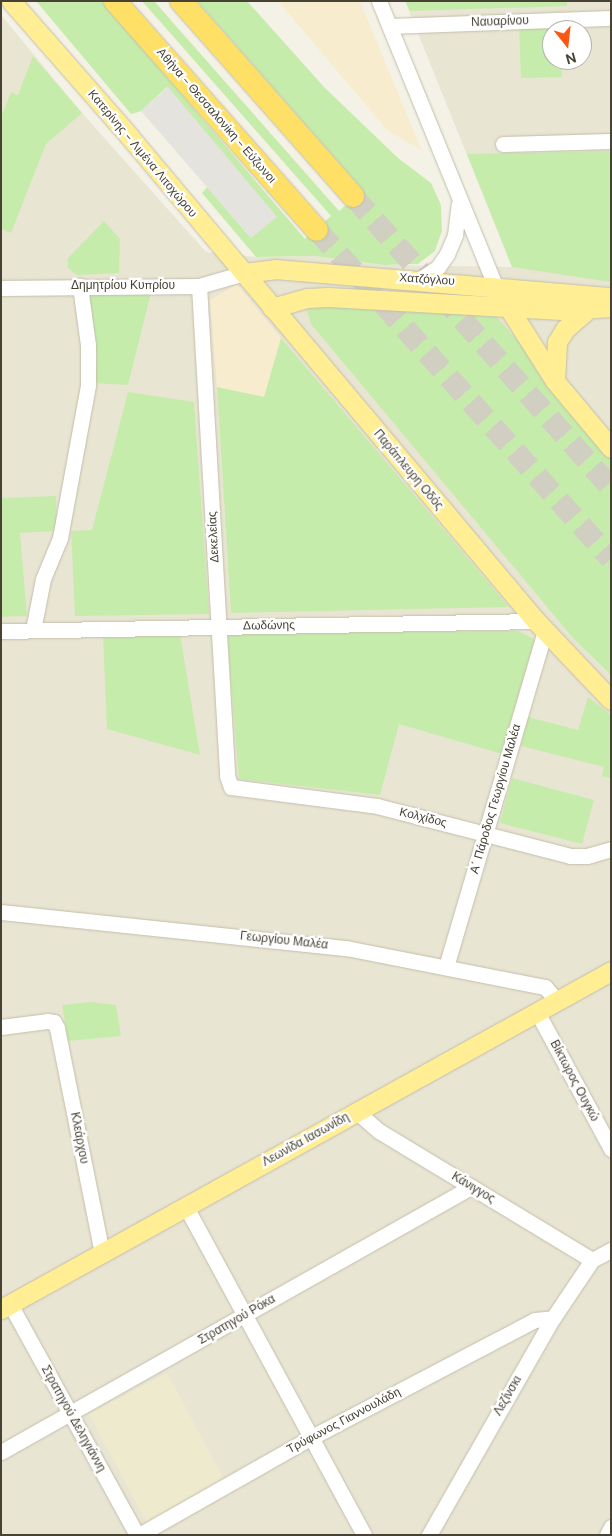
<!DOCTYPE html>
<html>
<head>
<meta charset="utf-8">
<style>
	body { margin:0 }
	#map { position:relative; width:612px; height:1536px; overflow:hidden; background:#f4f2e6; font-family:"DM Sans",sans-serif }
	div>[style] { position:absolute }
	.residential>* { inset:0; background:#e9e5d3 }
	.commercial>* { inset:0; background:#f8eccf }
	.education>* { inset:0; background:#eeeace }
	.green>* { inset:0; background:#c6ecab }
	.parking>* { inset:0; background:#e5e3de }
	.highway-tunnel>* { height:22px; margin-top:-11px; transform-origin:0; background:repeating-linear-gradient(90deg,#d1cfc2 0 22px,transparent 0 33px) }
	.roads { filter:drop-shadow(0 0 1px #c3beaa) drop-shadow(0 0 1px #c3beaa) }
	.minor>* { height:15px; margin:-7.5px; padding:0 7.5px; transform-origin:7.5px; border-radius:7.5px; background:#fff }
	.major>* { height:19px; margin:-9.5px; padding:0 9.5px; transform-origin:9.5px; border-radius:9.5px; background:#ffee94 }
	.highway>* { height:22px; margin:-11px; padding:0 11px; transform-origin:11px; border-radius:11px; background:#ffe066 }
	span { translate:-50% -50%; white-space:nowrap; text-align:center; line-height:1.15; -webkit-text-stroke:4.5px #fff; paint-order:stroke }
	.street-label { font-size:12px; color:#474234 }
	.frame { position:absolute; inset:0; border:2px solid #474234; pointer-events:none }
	.north { position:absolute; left:542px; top:20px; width:50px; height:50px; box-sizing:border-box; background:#fff; border:1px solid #b5b3ae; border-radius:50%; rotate:164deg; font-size:14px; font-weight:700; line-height:20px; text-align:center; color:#474234 }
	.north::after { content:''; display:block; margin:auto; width:18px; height:22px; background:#ff5412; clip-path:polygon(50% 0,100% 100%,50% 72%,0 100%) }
</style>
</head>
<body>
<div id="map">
	<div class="residential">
		<div style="clip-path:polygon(evenodd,405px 1px,611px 1px,611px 1535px,1px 1535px,1px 15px,82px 113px,206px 252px,256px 257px,314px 256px,384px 265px,512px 267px,405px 1px,552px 30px,582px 30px,582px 60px,552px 60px,552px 30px)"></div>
	</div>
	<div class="commercial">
		<div style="clip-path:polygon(278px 1px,360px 1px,422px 151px,387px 130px)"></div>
		<div style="clip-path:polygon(237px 284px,281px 338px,264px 398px,217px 387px,210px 300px)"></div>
	</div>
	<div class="education">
		<div style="clip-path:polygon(167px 1373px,225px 1481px,147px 1523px,89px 1414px)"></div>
	</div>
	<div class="green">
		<div style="clip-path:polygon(36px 1px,102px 1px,305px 239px,331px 216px,142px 1px,154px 1px,339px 211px,363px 190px,197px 1px,247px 1px,324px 87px,398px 158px,431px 183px,441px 205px,442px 231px,435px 251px,418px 264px,384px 265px,314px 256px,256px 257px,202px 193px,207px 187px,251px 238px,167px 87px,141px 111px,131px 114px)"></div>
		<div style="clip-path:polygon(405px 1px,567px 1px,567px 6px,410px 11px)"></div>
		<div style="clip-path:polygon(560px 23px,560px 30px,552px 30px,552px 60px,561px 60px,562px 77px,521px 78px,519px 24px)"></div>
		<div style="clip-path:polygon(33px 56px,82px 113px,46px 144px,11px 233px,1px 229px,1px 117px,11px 92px,18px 95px)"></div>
		<div style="clip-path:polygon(611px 151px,611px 282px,512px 267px,467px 154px)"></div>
		<div style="clip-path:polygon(104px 221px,120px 239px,119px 273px,77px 275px,68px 268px,68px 258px)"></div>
		<div style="clip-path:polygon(88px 293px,151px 293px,128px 385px,93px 383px,97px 360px)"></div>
		<div style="clip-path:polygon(310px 306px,422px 307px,496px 316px,518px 341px,560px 403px,611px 460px,611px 675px,573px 638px,311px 324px,307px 310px)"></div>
		<div style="clip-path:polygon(281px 338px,482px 575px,509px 607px,231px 613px,217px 387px,264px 397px)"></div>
		<div style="clip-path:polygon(128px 392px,194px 402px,209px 614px,75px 616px,71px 531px,92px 530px)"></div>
		<div style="clip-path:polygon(56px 496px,57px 531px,20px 533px,27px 616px,1px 617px,1px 498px)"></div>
		<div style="clip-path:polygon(518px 631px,536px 640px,502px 754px,399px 724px,380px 795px,239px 779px,227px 632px)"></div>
		<div style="clip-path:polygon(180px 634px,200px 755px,107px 729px,103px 635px)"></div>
		<div style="clip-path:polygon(588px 697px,611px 715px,611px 778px,602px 776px,604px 767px,521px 746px,528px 717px,578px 730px)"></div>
		<div style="clip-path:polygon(512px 778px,594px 800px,582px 844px,500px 823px)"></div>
		<div style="clip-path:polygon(91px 1002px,116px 1005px,121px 1036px,68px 1041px,62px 1005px)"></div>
	</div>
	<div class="parking">
		<div style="clip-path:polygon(168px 87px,277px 217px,251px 238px,141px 111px)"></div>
	</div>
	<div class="highway-tunnel">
		<div style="left:353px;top:196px;width:390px;rotate:48.5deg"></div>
		<div style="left:317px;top:230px;width:441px;rotate:48.2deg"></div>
	</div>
	<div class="roads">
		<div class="minor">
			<div style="left:379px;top:1px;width:307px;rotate:67.8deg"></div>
			<div style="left:390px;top:26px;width:221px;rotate:-2.1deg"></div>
			<div style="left:503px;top:144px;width:108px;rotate:-1.6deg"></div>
			<div style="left:419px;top:280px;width:23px;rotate:-34deg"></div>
			<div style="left:438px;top:267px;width:16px;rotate:-55deg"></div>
			<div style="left:447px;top:254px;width:21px;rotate:-67deg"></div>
			<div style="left:455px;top:235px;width:31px;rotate:-83deg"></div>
			<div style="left:199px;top:286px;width:491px;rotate:86.7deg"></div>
			<div style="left:227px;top:776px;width:12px;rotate:70deg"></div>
			<div style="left:231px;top:787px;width:147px;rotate:7.4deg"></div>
			<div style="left:377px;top:806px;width:199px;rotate:14.5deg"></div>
			<div style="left:570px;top:856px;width:17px"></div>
			<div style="left:587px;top:856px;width:25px;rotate:-16deg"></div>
			<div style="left:1px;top:288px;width:198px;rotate:-0.6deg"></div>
			<div style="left:199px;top:286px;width:47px;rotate:-16.1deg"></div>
			<div style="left:33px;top:630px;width:52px;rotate:-78.9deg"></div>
			<div style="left:43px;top:579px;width:44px;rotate:-67.5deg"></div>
			<div style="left:60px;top:538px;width:156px;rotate:-79.6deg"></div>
			<div style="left:88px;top:385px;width:40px;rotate:-90deg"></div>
			<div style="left:88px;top:345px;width:60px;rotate:-97.7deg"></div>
			<div style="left:1px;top:631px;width:535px;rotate:-1.07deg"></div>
			<div style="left:1px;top:912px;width:347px;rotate:6deg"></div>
			<div style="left:346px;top:948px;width:203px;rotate:11.1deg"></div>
			<div style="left:545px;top:987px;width:18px;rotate:49deg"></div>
			<div style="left:446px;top:967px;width:350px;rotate:-73.6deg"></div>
			<div style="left:537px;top:1012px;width:156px;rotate:61.6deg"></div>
			<div style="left:1px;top:1027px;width:46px;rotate:-7.4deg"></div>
			<div style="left:47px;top:1021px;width:7px;rotate:8deg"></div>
			<div style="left:54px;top:1022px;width:7px;rotate:63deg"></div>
			<div style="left:57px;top:1028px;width:229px;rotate:78.7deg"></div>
			<div style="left:357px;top:1112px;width:29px;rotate:41deg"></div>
			<div style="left:379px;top:1131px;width:249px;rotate:31.2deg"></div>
			<div style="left:186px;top:1207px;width:373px;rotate:61.5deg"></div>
			<div style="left:10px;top:1304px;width:264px;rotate:61.2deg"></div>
			<div style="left:1px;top:1452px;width:540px;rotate:-29.42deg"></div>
			<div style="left:139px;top:1535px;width:197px;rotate:-29.6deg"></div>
			<div style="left:310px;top:1438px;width:254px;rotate:-27.7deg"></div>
			<div style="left:535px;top:1320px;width:18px;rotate:-6deg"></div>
			<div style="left:429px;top:1535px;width:250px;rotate:-60.3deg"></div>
			<div style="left:553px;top:1318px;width:70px;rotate:-56.1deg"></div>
			<div style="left:592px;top:1260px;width:21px;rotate:-28deg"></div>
			<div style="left:607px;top:1535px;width:9px;rotate:-63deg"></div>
		</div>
		<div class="major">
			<div style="left:11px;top:1px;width:179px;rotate:48.8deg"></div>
			<div style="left:129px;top:136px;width:633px;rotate:50deg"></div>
			<div style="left:536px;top:621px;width:109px;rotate:46.5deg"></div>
			<div style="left:244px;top:273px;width:31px;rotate:-7deg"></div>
			<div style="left:275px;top:269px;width:337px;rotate:4.8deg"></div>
			<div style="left:503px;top:299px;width:97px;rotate:57.6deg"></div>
			<div style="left:555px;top:381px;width:87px;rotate:50.1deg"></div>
			<div style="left:272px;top:308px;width:36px;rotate:-16deg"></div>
			<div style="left:307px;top:298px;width:21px;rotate:-3deg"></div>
			<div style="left:328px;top:297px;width:234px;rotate:3.2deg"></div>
			<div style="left:562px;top:310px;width:49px;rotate:-3.5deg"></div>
			<div style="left:555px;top:381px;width:39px;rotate:-87deg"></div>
			<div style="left:557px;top:342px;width:15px;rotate:-58deg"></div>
			<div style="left:565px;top:329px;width:30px;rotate:-41deg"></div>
			<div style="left:1px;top:1309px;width:697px;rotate:-28.99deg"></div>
		</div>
		<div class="highway">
			<div style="left:115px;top:1px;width:305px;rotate:48.6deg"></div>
			<div style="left:181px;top:1px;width:260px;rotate:48.6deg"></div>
		</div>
	</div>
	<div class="street-label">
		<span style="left:500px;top:22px;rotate:-2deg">Ναυαρίνου</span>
		<span style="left:216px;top:116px;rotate:49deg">Αθήνα - Θεσσαλονίκη - Εύζωνοι</span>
		<span style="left:142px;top:154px;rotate:50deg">Κατερίνης - Λιμένα Λιτοχώρου</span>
		<span style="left:427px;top:280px;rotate:4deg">Χατζόγλου</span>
		<span style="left:123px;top:286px">Δημητρίου Κυπρίου</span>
		<span style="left:408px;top:470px;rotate:50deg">Παράπλευρη Οδός</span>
		<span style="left:214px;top:537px;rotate:-93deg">Δεκελείας</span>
		<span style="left:269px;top:626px;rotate:-1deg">Δωδώνης</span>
		<span style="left:496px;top:799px;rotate:-74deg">Α΄ Πάροδος Γεωργίου Μαλέα</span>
		<span style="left:423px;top:818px;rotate:14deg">Κολχίδος</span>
		<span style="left:284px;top:941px;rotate:6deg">Γεωργίου Μαλέα</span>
		<span style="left:574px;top:1081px;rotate:62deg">Βίκτωρος Ουγκώ</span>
		<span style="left:79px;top:1138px;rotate:79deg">Κλεάρχου</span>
		<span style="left:306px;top:1140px;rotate:-29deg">Λεωνίδα Ιασωνίδη</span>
		<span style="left:473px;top:1188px;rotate:31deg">Κάνιγγος</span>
		<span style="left:237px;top:1320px;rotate:-30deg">Στρατηγού Ρόκα</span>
		<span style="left:508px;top:1396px;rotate:-60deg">Λεζίνσκι</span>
		<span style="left:73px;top:1419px;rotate:61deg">Στρατηγού Δεληγιάννη</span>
		<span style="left:344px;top:1421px;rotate:-28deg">Τρύφωνος Γιαννουλάδη</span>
	</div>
	<div class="frame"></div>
	<div class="north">N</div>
</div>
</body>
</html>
